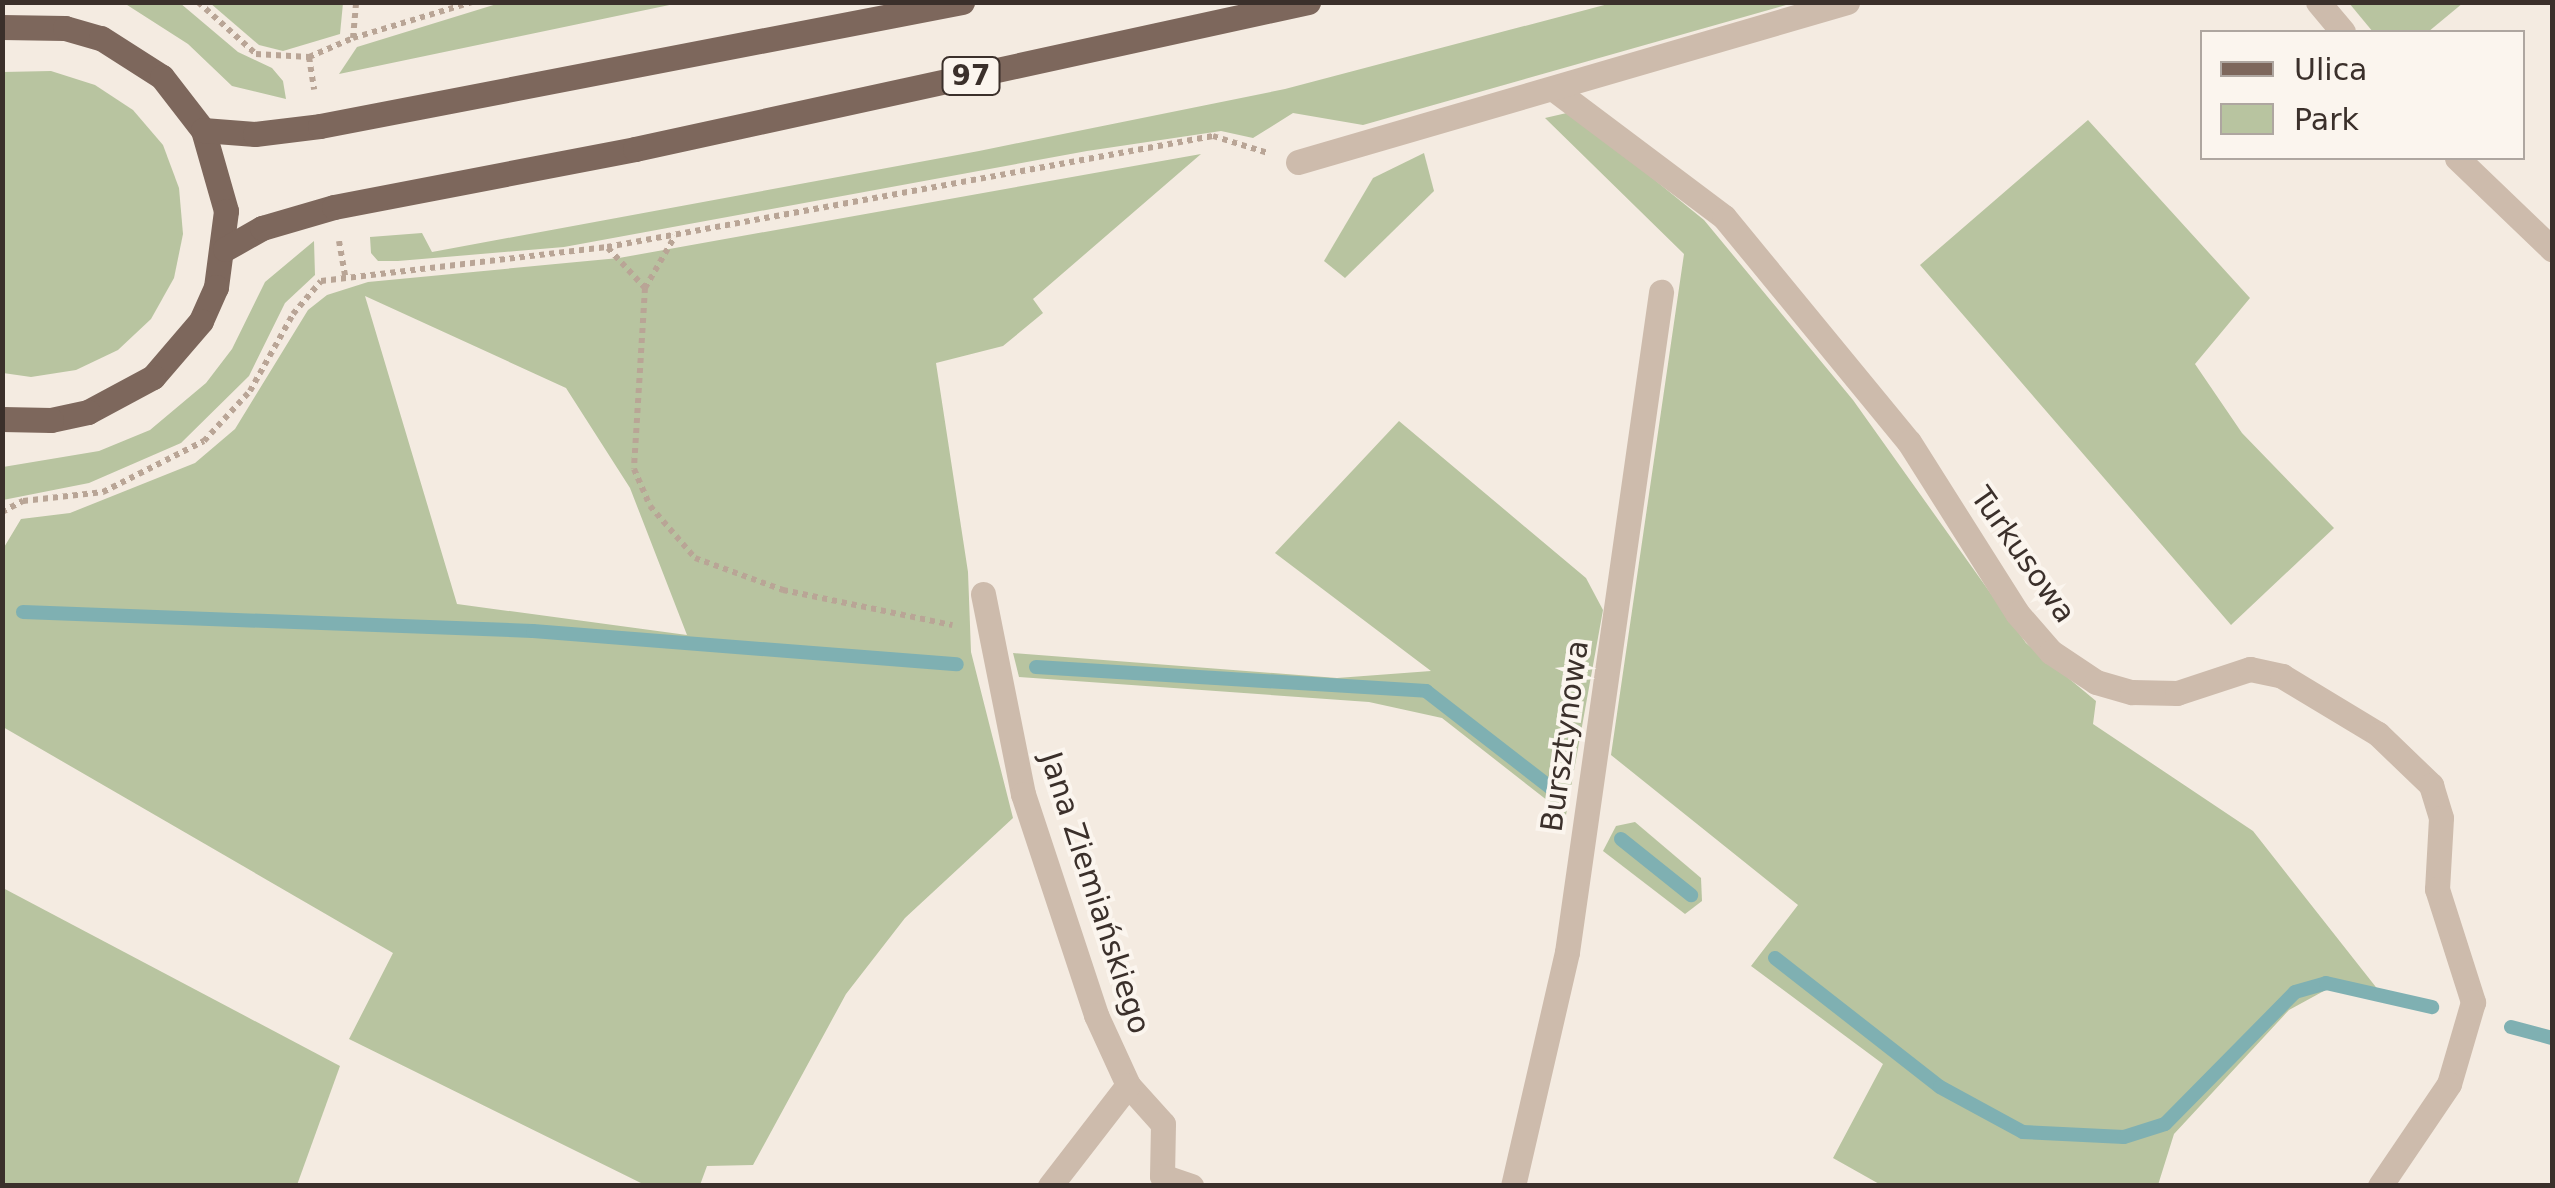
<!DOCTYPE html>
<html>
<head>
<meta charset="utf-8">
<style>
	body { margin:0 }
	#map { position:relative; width:2555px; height:1188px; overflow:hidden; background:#f4ebe1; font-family:"DejaVu Sans",sans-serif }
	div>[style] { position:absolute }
	.green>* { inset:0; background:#b8c4a0 }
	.stream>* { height:14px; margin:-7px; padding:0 7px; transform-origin:7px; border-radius:7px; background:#7fb0b2 }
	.path>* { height:6px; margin-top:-3px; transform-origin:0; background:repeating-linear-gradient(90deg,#b9a596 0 5px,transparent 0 10px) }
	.lane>* { height:25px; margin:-12.5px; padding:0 12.5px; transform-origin:12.5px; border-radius:12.5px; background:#cdbbac }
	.street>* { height:25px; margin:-12.5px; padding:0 12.5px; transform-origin:12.5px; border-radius:12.5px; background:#cdbbac }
	.primary>* { height:25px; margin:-12.5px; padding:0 12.5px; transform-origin:12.5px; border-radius:12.5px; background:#7d675c }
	span { translate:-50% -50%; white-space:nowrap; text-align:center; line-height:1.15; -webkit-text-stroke:8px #fbf5ee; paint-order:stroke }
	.shield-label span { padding:2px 8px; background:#fbf5ee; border:2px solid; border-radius:8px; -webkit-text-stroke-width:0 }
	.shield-label { font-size:28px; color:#3b302b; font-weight:700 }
	.street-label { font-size:30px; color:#3b302b }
	.frame { position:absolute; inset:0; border:5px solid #3b302b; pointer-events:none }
	.legend { position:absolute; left:2200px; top:30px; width:325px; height:130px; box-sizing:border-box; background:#fbf5ee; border:2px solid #aea6a0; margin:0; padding:12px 18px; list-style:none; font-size:30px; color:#3b302b }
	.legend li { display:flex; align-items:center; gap:20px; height:50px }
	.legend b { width:50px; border:2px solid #aea6a0 }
</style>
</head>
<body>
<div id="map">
	<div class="green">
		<div style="clip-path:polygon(124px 3px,180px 3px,238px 52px,272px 68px,283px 81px,286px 99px,232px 86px,188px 44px)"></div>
		<div style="clip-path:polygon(210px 3px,343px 3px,340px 34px,283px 51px,259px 45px)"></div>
		<div style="clip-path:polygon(500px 3px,500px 2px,679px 3px,339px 74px,357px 47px)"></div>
		<div style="clip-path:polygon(1612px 3px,1793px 3px,1363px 125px,1293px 113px,1253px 138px,1221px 131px,1087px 151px,564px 247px,398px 261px,378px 261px,371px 253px,370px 237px,422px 233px,432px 252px,979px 151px,1285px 89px)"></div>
		<div style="clip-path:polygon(2349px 3px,2463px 3px,2428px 32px,2373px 32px)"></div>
		<div style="clip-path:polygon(51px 71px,95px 85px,133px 110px,163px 145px,179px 188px,183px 234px,174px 278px,151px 319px,118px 350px,76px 370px,31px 377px,3px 373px,3px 72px)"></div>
		<div style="clip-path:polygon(1571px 112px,1704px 220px,1853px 400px,2026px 643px,2096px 701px,2093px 724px,2253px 831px,2379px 991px,2333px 986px,2289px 1010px,2174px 1134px,2158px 1185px,1881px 1185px,1833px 1158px,1883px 1064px,1751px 966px,1798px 905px,1611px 755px,1684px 254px,1545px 118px)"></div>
		<div style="clip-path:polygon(2088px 120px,2250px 298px,2195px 364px,2242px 433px,2334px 528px,2231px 625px,1920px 265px)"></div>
		<div style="clip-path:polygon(1424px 153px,1434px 191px,1345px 278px,1324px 261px,1373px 178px)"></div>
		<div style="clip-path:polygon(evenodd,1201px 154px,1033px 299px,1043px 313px,1003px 346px,936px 363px,968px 572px,971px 652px,1013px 818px,905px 918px,846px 994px,753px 1165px,707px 1166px,700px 1185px,645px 1185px,349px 1039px,393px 953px,3px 727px,3px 549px,21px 519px,70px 513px,195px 463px,235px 429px,308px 310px,327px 295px,368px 282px,619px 258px,1201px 154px,365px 296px,566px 388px,630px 488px,687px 635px,457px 604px,365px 296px)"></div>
		<div style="clip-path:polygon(314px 241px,315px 275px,285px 303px,249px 376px,181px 443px,89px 483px,3px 500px,3px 467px,99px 451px,150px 430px,206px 383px,232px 349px,265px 282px)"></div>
		<div style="clip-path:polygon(1399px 421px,1586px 578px,1603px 610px,1566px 815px,1442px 718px,1369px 702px,1019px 677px,1013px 653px,1337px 678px,1431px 671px,1275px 553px)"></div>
		<div style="clip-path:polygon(1635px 822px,1701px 878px,1702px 901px,1685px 914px,1603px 851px,1616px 826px)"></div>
		<div style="clip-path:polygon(3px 888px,340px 1066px,297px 1185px,3px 1185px)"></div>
	</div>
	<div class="stream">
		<div style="left:23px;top:612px;width:510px;rotate:2.13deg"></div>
		<div style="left:533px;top:631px;width:425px;rotate:4.5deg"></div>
		<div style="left:1036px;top:667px;width:391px;rotate:3.5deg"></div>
		<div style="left:1426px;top:691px;width:165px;rotate:37.8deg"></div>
		<div style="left:1621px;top:839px;width:90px;rotate:38.7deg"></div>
		<div style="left:1775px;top:958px;width:209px;rotate:38deg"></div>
		<div style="left:1940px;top:1087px;width:94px;rotate:28.5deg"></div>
		<div style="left:2023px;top:1132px;width:101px;rotate:2.8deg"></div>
		<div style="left:2124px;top:1137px;width:43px;rotate:-17.6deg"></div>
		<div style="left:2165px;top:1124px;width:185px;rotate:-45.4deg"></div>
		<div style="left:2295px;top:992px;width:32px;rotate:-16deg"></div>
		<div style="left:2326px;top:983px;width:109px;rotate:12.8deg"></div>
		<div style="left:2511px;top:1027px;width:42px;rotate:15deg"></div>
	</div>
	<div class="path">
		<div style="left:198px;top:2px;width:78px;rotate:41.9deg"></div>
		<div style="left:256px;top:54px;width:53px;rotate:3.2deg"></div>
		<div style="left:309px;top:57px;width:48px;rotate:-23.4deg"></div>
		<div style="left:353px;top:38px;width:36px;rotate:-85deg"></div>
		<div style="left:353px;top:38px;width:124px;rotate:-16.8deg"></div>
		<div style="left:309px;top:57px;width:33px;rotate:81deg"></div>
		<div style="left:339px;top:241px;width:36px;rotate:80deg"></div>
		<div style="left:608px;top:248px;width:54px;rotate:47.2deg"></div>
		<div style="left:645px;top:288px;width:181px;rotate:93.5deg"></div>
		<div style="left:634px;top:469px;width:40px;rotate:66.6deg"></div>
		<div style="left:650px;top:506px;width:69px;rotate:49.1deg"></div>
		<div style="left:695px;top:558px;width:94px;rotate:20deg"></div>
		<div style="left:783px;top:590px;width:173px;rotate:11.7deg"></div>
		<div style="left:645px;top:288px;width:60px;rotate:-60deg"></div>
		<div style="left:2px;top:512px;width:24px;rotate:-28deg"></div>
		<div style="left:23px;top:501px;width:81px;rotate:-6.4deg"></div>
		<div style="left:103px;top:492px;width:113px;rotate:-26.8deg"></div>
		<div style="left:204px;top:441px;width:68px;rotate:-47.4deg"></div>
		<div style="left:250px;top:391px;width:88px;rotate:-60.8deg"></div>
		<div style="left:293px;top:314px;width:43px;rotate:-49.7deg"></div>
		<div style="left:321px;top:281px;width:288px;rotate:-6.8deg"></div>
		<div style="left:607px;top:247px;width:616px;rotate:-10.38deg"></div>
		<div style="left:1213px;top:136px;width:58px;rotate:17.2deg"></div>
	</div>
	<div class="lane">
		<div style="left:1128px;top:1085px;width:52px;rotate:48.1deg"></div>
		<div style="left:1163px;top:1124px;width:52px;rotate:91.1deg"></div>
		<div style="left:1162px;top:1176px;width:31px;rotate:19deg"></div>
	</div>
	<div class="street">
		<div style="left:2318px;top:2px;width:39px;rotate:50deg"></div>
		<div style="left:1555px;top:90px;width:211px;rotate:36.9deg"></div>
		<div style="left:1724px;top:217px;width:291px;rotate:50.6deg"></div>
		<div style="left:1909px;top:442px;width:202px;rotate:57.7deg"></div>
		<div style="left:2017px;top:613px;width:52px;rotate:48.9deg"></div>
		<div style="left:2051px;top:652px;width:54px;rotate:33.7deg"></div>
		<div style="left:2096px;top:682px;width:37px;rotate:16deg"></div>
		<div style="left:2132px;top:692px;width:45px;rotate:1.3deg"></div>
		<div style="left:2177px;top:693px;width:77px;rotate:-18.2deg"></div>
		<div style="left:2250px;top:669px;width:33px;rotate:12deg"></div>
		<div style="left:2282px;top:676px;width:112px;rotate:31.1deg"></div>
		<div style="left:2378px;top:734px;width:74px;rotate:43.9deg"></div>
		<div style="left:2431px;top:785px;width:34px;rotate:73deg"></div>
		<div style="left:2441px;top:818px;width:71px;rotate:93.2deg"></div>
		<div style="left:2437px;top:889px;width:119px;rotate:72.3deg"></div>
		<div style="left:2473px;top:1002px;width:85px;rotate:106.3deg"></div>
		<div style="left:2449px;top:1084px;width:123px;rotate:124.1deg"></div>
		<div style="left:2457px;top:158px;width:132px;rotate:43.8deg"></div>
		<div style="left:1298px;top:162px;width:572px;rotate:-16.25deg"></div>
		<div style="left:983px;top:594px;width:204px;rotate:78.7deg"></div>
		<div style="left:1023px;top:794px;width:233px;rotate:71.7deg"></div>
		<div style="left:1096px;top:1015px;width:77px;rotate:65.4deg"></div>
		<div style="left:1128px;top:1085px;width:128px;rotate:127.7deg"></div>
		<div style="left:1513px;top:1186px;width:240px;rotate:-77deg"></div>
		<div style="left:1567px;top:952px;width:667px;rotate:-81.89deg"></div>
	</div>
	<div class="primary">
		<div style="left:2px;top:27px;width:63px;rotate:0.9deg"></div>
		<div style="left:65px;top:28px;width:37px;rotate:16deg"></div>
		<div style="left:101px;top:38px;width:72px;rotate:32.6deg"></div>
		<div style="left:162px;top:77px;width:67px;rotate:52.3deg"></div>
		<div style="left:203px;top:130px;width:84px;rotate:74.1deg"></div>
		<div style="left:226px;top:211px;width:77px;rotate:97.5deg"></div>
		<div style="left:216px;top:287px;width:37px;rotate:114deg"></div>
		<div style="left:201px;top:321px;width:74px;rotate:130.6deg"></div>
		<div style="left:153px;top:377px;width:74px;rotate:151.7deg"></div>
		<div style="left:88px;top:412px;width:38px;rotate:168deg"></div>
		<div style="left:51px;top:420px;width:49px;rotate:-178.8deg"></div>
		<div style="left:203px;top:130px;width:52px;rotate:4.4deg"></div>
		<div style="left:255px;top:134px;width:65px;rotate:-7deg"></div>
		<div style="left:320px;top:126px;width:654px;rotate:-10.93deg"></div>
		<div style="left:225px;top:249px;width:43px;rotate:-29.6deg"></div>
		<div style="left:262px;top:228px;width:75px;rotate:-16.3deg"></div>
		<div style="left:334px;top:207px;width:307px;rotate:-10.9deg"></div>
		<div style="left:635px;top:149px;width:689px;rotate:-12.32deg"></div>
	</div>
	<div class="shield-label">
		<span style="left:971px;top:76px">97</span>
	</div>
	<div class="street-label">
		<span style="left:2023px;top:555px;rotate:55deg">Turkusowa</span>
		<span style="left:1565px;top:736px;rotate:-82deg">Bursztynowa</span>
		<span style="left:1095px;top:893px;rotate:72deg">Jana Ziemiańskiego</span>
	</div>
	<div class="frame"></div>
	<ul class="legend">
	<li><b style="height:12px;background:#7d675c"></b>Ulica</li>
	<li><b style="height:28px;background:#b8c4a0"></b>Park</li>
	</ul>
</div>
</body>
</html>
